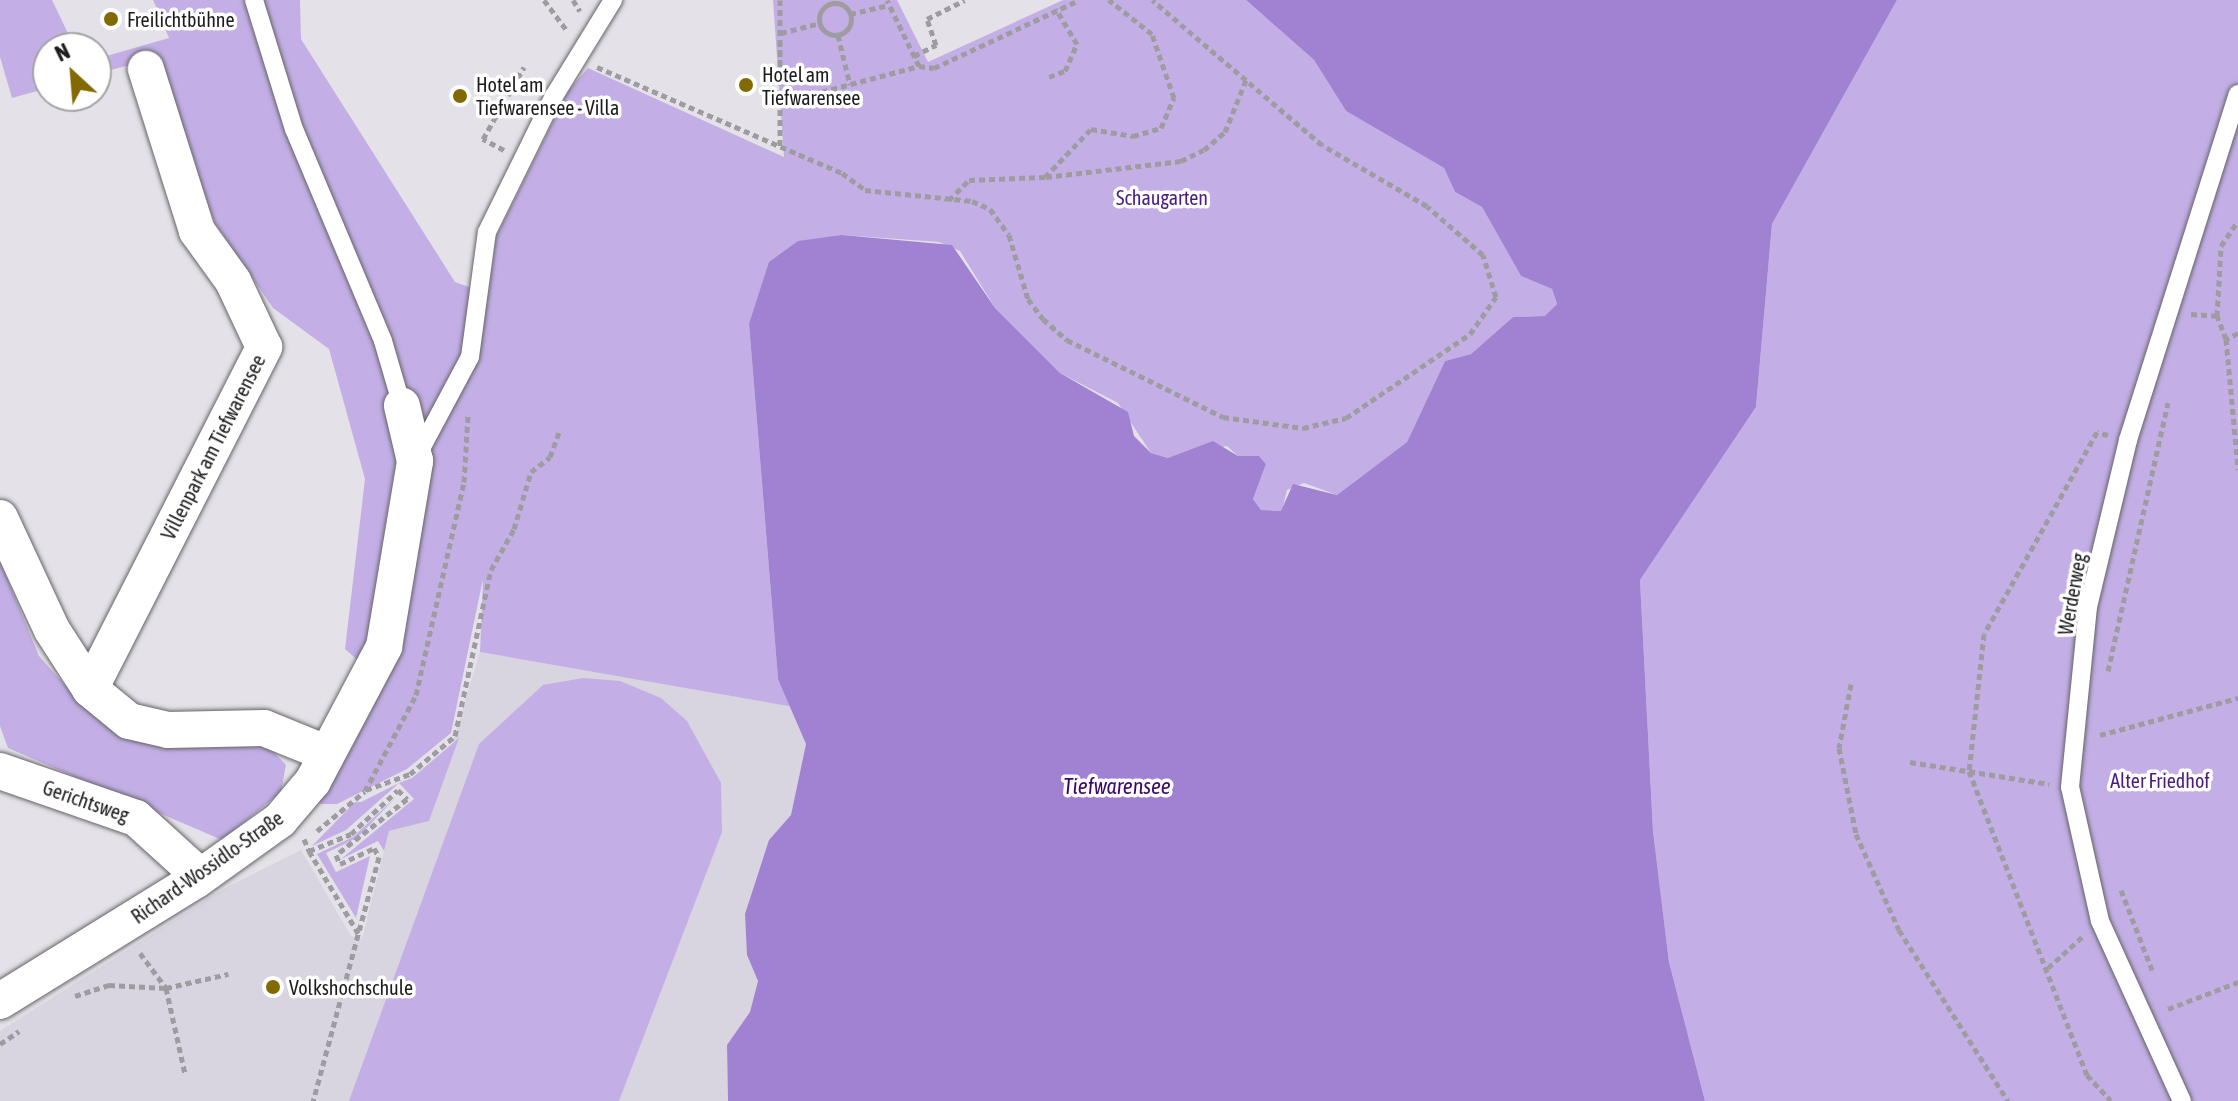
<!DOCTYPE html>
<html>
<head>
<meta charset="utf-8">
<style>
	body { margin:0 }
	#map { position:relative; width:2238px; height:1101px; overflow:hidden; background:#e4e2e8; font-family:"Asap Condensed",sans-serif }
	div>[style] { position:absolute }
	.built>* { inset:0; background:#d8d4e0 }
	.green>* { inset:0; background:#c3afe6 }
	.water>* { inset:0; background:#a182d2 }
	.path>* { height:5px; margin-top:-2.5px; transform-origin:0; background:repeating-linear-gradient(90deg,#9e9ca1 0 6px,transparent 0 10px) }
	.path>.ring { margin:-2.5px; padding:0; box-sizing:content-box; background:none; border:5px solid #9e9ca1; border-radius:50% }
	.roads { filter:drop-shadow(0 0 2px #666469) drop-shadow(0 0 2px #666469) }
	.service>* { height:18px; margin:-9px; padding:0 9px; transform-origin:9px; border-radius:9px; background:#fff }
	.minor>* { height:36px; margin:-18px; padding:0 18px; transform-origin:18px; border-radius:18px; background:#fff }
	.dots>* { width:22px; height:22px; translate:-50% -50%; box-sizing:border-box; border:4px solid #fff; border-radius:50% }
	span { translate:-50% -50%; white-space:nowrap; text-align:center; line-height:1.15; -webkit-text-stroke:7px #fff; paint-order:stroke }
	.poi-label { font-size:20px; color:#1c1b1d }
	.left { translate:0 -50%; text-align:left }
	.park-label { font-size:20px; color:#4b1d7b }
	.street-label { font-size:20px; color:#1c1b1d }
	.water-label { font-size:22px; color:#3c076a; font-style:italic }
	.north { position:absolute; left:32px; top:32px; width:80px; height:80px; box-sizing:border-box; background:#fff; border:2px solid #a4a4a5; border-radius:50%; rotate:334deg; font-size:22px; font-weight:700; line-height:32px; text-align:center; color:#1c1b1d }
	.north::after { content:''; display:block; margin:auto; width:28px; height:36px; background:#836902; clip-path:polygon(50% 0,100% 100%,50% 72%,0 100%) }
</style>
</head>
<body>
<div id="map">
	<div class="built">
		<div style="clip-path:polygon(480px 652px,794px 707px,806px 744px,791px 815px,769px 840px,747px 955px,758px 980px,750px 1012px,727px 1045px,728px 1101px,0 1101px,0 1031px,225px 888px,301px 850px,351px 936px,362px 939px,389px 831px,429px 821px)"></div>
	</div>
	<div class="green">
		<div style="clip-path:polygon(0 0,52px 0,75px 48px,48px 48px,48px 88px,12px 98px,0 57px)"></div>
		<div style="clip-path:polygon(153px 0,300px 0,301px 39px,455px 282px,488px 294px,496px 237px,568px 91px,588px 68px,784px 157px,773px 0,897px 0,928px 62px,1063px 0,1246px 0,1314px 60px,1346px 111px,1444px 168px,1455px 192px,1482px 207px,1521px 276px,1552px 289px,1557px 304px,1546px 316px,1513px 317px,1471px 354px,1445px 361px,1407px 442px,1337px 495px,1304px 483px,1287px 490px,1282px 511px,1261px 510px,1253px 499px,1266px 464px,1259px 456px,1238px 456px,1227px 446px,1168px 458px,1151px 453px,1118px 403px,1060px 373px,995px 308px,960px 251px,939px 242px,842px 235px,749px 324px,778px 679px,794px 707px,480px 652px,483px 579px,451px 733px,407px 769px,337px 804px,321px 804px,315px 800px,383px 682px,345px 649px,365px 479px,329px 349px,273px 308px,215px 223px,152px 59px,96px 74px,96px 59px,169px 38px)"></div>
		<div style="clip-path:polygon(1897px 0,2238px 0,2238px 1101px,1705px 1101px,1669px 962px,1653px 831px,1640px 580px,1756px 407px,1772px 224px)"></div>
		<div style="clip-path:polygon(0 561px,39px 656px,78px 700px,267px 745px,286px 765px,281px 792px,222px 840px,8px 748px,0 726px)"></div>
		<div style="clip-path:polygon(583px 678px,620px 681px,661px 698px,687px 721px,721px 783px,722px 832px,619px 1101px,349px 1101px,479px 744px,543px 685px)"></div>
		<div style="clip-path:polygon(459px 738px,429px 821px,389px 831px,384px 851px,378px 841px,341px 859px,414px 799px,399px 783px,346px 830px,312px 846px,355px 802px,361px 802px,399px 783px,412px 778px)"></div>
		<div style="clip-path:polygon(396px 797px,357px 838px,326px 853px,336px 872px,370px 856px,356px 918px,317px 854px,353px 837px)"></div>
	</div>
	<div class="water">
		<div style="clip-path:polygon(1246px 0,1897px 0,1772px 224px,1756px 407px,1640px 580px,1653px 831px,1669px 962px,1705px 1101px,728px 1101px,727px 1045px,750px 1012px,758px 981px,747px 955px,745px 914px,769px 840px,791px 815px,806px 744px,778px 679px,749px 324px,769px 262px,798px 241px,842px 235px,952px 245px,995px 308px,1060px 373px,1128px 412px,1134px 436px,1151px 453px,1168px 458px,1213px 441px,1238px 456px,1259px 456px,1266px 464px,1253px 499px,1261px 510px,1281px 511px,1293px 484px,1337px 495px,1407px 442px,1445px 361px,1471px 354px,1513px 317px,1545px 316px,1557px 304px,1552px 289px,1521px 276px,1482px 207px,1455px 192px,1444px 168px,1346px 111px,1314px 60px)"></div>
	</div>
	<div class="path">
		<div style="left:544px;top:0;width:39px;rotate:53deg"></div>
		<div style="left:573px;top:0;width:13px;rotate:58deg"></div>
		<div style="left:780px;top:0;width:149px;rotate:90deg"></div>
		<div class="ring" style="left:819px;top:3px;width:27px;height:27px"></div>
		<div style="left:850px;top:14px;width:40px;rotate:-13deg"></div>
		<div style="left:781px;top:33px;width:40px;rotate:-14.4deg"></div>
		<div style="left:838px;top:35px;width:51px;rotate:76.5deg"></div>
		<div style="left:914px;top:56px;width:25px;rotate:-27deg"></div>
		<div style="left:936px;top:45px;width:28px;rotate:-109deg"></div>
		<div style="left:927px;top:19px;width:42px;rotate:-26.6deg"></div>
		<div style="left:919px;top:66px;width:15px;rotate:8deg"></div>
		<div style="left:934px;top:68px;width:160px;rotate:-25.1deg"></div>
		<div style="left:597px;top:67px;width:267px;rotate:23.4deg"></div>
		<div style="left:842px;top:173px;width:29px;rotate:36deg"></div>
		<div style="left:865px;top:190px;width:108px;rotate:5.9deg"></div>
		<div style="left:972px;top:201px;width:20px;rotate:24deg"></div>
		<div style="left:990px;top:209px;width:32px;rotate:54deg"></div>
		<div style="left:1009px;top:235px;width:67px;rotate:73.5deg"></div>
		<div style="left:1028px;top:299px;width:25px;rotate:53deg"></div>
		<div style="left:1043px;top:319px;width:32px;rotate:41deg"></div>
		<div style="left:1067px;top:340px;width:174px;rotate:26.3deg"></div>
		<div style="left:1223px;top:417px;width:81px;rotate:7.8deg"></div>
		<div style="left:1303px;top:428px;width:44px;rotate:-13.1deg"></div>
		<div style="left:1346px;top:418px;width:150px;rotate:-34.1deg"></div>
		<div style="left:1470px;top:334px;width:45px;rotate:-54.9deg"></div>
		<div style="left:1496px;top:297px;width:44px;rotate:-107.2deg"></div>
		<div style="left:1483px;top:255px;width:74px;rotate:-138.8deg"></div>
		<div style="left:1427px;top:206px;width:121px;rotate:-149.8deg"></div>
		<div style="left:1322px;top:145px;width:223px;rotate:-139.5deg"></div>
		<div style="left:1049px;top:77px;width:17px;rotate:-21deg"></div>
		<div style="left:1065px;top:71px;width:30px;rotate:-66deg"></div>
		<div style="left:1077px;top:44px;width:41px;rotate:-121deg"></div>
		<div style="left:783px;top:102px;width:141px;rotate:-14.8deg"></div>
		<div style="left:919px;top:66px;width:73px;rotate:-115.9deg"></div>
		<div style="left:504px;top:150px;width:24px;rotate:-152deg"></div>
		<div style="left:483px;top:139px;width:83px;rotate:-60.3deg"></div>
		<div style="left:1046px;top:177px;width:136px;rotate:-6.8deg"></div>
		<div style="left:1181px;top:161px;width:25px;rotate:-26deg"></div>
		<div style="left:1204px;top:150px;width:28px;rotate:-41deg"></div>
		<div style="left:1225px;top:132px;width:56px;rotate:-68deg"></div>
		<div style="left:949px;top:200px;width:28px;rotate:-45deg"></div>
		<div style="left:969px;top:180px;width:76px;rotate:-2.3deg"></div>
		<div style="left:1045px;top:177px;width:66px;rotate:-46.2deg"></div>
		<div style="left:1091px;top:129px;width:43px;rotate:9.5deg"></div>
		<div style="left:1133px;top:136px;width:29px;rotate:-16deg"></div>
		<div style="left:1161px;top:128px;width:33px;rotate:-67deg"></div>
		<div style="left:1174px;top:98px;width:68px;rotate:-109deg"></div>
		<div style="left:1152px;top:34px;width:55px;rotate:-141.7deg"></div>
		<div style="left:2191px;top:314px;width:26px;rotate:4deg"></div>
		<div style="left:2238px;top:333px;width:13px;rotate:153deg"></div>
		<div style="left:2226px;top:339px;width:131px;rotate:84.7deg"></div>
		<div style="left:2226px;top:339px;width:25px;rotate:-111deg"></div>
		<div style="left:2217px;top:316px;width:70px;rotate:-86.7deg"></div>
		<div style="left:2221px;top:246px;width:30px;rotate:-56deg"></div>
		<div style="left:2108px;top:435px;width:11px;rotate:-165deg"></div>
		<div style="left:2097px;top:432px;width:231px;rotate:119.2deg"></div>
		<div style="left:1984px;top:634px;width:138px;rotate:96.2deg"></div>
		<div style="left:1969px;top:771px;width:326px;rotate:68.8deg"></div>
		<div style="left:2087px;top:1075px;width:35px;rotate:47deg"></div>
		<div style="left:2108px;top:671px;width:275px;rotate:-77.4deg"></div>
		<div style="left:1851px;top:684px;width:65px;rotate:100.6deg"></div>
		<div style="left:1839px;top:748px;width:88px;rotate:78.8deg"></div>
		<div style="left:1856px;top:834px;width:105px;rotate:65.9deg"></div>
		<div style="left:1899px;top:930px;width:203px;rotate:57.5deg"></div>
		<div style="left:2100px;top:735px;width:143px;rotate:-15deg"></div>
		<div style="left:1910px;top:762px;width:141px;rotate:9deg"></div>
		<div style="left:366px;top:790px;width:47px;rotate:-20deg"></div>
		<div style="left:410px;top:774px;width:59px;rotate:-40.2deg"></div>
		<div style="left:455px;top:736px;width:170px;rotate:-77.8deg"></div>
		<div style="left:491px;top:570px;width:47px;rotate:-60.7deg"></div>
		<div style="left:514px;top:529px;width:59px;rotate:-73.4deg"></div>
		<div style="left:531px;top:472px;width:24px;rotate:-38deg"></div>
		<div style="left:550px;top:457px;width:27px;rotate:-70deg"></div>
		<div style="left:317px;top:831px;width:62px;rotate:-39.8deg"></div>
		<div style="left:365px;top:791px;width:109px;rotate:-62deg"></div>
		<div style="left:416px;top:695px;width:218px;rotate:-77.3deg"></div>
		<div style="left:464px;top:482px;width:68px;rotate:-86.6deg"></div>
		<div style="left:304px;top:839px;width:13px;rotate:67deg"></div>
		<div style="left:309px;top:851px;width:45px;rotate:-22deg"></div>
		<div style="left:351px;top:834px;width:64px;rotate:-43.1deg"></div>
		<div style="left:398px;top:790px;width:13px;rotate:45deg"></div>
		<div style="left:407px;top:799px;width:90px;rotate:141.7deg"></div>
		<div style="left:336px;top:855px;width:10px;rotate:66deg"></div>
		<div style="left:340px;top:864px;width:38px;rotate:-25deg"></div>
		<div style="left:374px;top:848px;width:10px;rotate:61deg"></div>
		<div style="left:379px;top:857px;width:253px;rotate:105.1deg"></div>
		<div style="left:309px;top:851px;width:96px;rotate:59.1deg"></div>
		<div style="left:2121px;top:890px;width:86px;rotate:68.8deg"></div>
		<div style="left:140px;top:953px;width:44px;rotate:53.4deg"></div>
		<div style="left:166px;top:988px;width:64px;rotate:-12.7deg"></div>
		<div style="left:2048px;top:968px;width:46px;rotate:-42.4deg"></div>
		<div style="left:75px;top:996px;width:36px;rotate:-18deg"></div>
		<div style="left:109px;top:985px;width:57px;rotate:3deg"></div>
		<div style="left:166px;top:988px;width:88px;rotate:77.5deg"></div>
		<div style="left:2168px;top:1009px;width:75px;rotate:-21.1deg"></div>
		<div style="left:0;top:1044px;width:23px;rotate:-34deg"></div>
	</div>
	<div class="roads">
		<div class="service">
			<div style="left:254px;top:0;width:135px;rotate:72.8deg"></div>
			<div style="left:294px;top:129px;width:230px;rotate:67.2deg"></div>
			<div style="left:383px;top:341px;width:68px;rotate:73.7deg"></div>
			<div style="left:416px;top:458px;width:115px;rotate:-61.9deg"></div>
			<div style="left:470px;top:357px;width:126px;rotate:-82.3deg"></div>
			<div style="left:487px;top:232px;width:152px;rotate:-63.8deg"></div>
			<div style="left:554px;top:96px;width:113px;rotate:-58.4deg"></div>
			<div style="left:2182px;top:1101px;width:198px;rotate:-114.5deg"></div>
			<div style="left:2100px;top:921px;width:137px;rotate:-102.6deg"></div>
			<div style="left:2070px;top:787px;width:181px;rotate:-84.3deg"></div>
			<div style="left:2088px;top:607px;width:172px;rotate:-76.5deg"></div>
			<div style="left:2128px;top:440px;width:363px;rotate:-72.4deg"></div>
		</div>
		<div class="minor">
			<div style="left:0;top:518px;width:123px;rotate:65.1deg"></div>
			<div style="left:52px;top:630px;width:70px;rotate:57.2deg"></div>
			<div style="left:90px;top:689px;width:50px;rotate:39.4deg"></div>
			<div style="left:129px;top:721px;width:40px;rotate:13deg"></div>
			<div style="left:168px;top:730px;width:96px;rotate:-1.2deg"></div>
			<div style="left:264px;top:728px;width:67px;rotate:22deg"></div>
			<div style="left:90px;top:689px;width:384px;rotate:-63deg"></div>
			<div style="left:264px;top:347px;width:73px;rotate:-115.2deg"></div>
			<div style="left:233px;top:281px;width:62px;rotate:-125.8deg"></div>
			<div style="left:197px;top:231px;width:170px;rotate:-107.5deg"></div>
			<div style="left:0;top:771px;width:144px;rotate:19.1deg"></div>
			<div style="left:136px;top:818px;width:86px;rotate:42.2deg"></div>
			<div style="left:0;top:1001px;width:230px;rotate:-31.7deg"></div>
			<div style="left:196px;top:880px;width:103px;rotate:-35.5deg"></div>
			<div style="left:280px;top:820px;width:51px;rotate:-49.8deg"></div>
			<div style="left:313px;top:781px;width:152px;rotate:-62.1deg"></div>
			<div style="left:384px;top:647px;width:189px;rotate:-80.5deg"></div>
			<div style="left:415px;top:461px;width:57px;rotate:-103.3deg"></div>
		</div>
	</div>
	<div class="dots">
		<div style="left:111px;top:19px;background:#836902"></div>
		<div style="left:746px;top:85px;background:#836902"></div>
		<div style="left:460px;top:96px;background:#836902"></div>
		<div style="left:273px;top:987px;background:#836902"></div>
	</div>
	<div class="poi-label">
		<span class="left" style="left:127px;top:19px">Freilichtbühne</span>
		<span class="left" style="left:762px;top:86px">Hotel am<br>Tiefwarensee</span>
		<span class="left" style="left:476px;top:96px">Hotel am<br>Tiefwarensee - Villa</span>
		<span class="left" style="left:289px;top:987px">Volkshochschule</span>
	</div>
	<div class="park-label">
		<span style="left:1162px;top:197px">Schaugarten</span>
		<span style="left:2160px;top:780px">Alter Friedhof</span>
	</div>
	<div class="street-label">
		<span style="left:213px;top:447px;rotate:-63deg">Villenpark am Tiefwarensee</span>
		<span style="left:2072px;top:594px;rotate:-80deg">Werderweg</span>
		<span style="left:86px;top:801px;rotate:19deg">Gerichtsweg</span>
		<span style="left:207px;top:867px;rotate:-35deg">Richard-Wossidlo-Straße</span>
	</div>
	<div class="water-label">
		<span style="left:1117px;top:787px">Tiefwarensee</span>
	</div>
	<div class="north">N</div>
</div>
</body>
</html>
